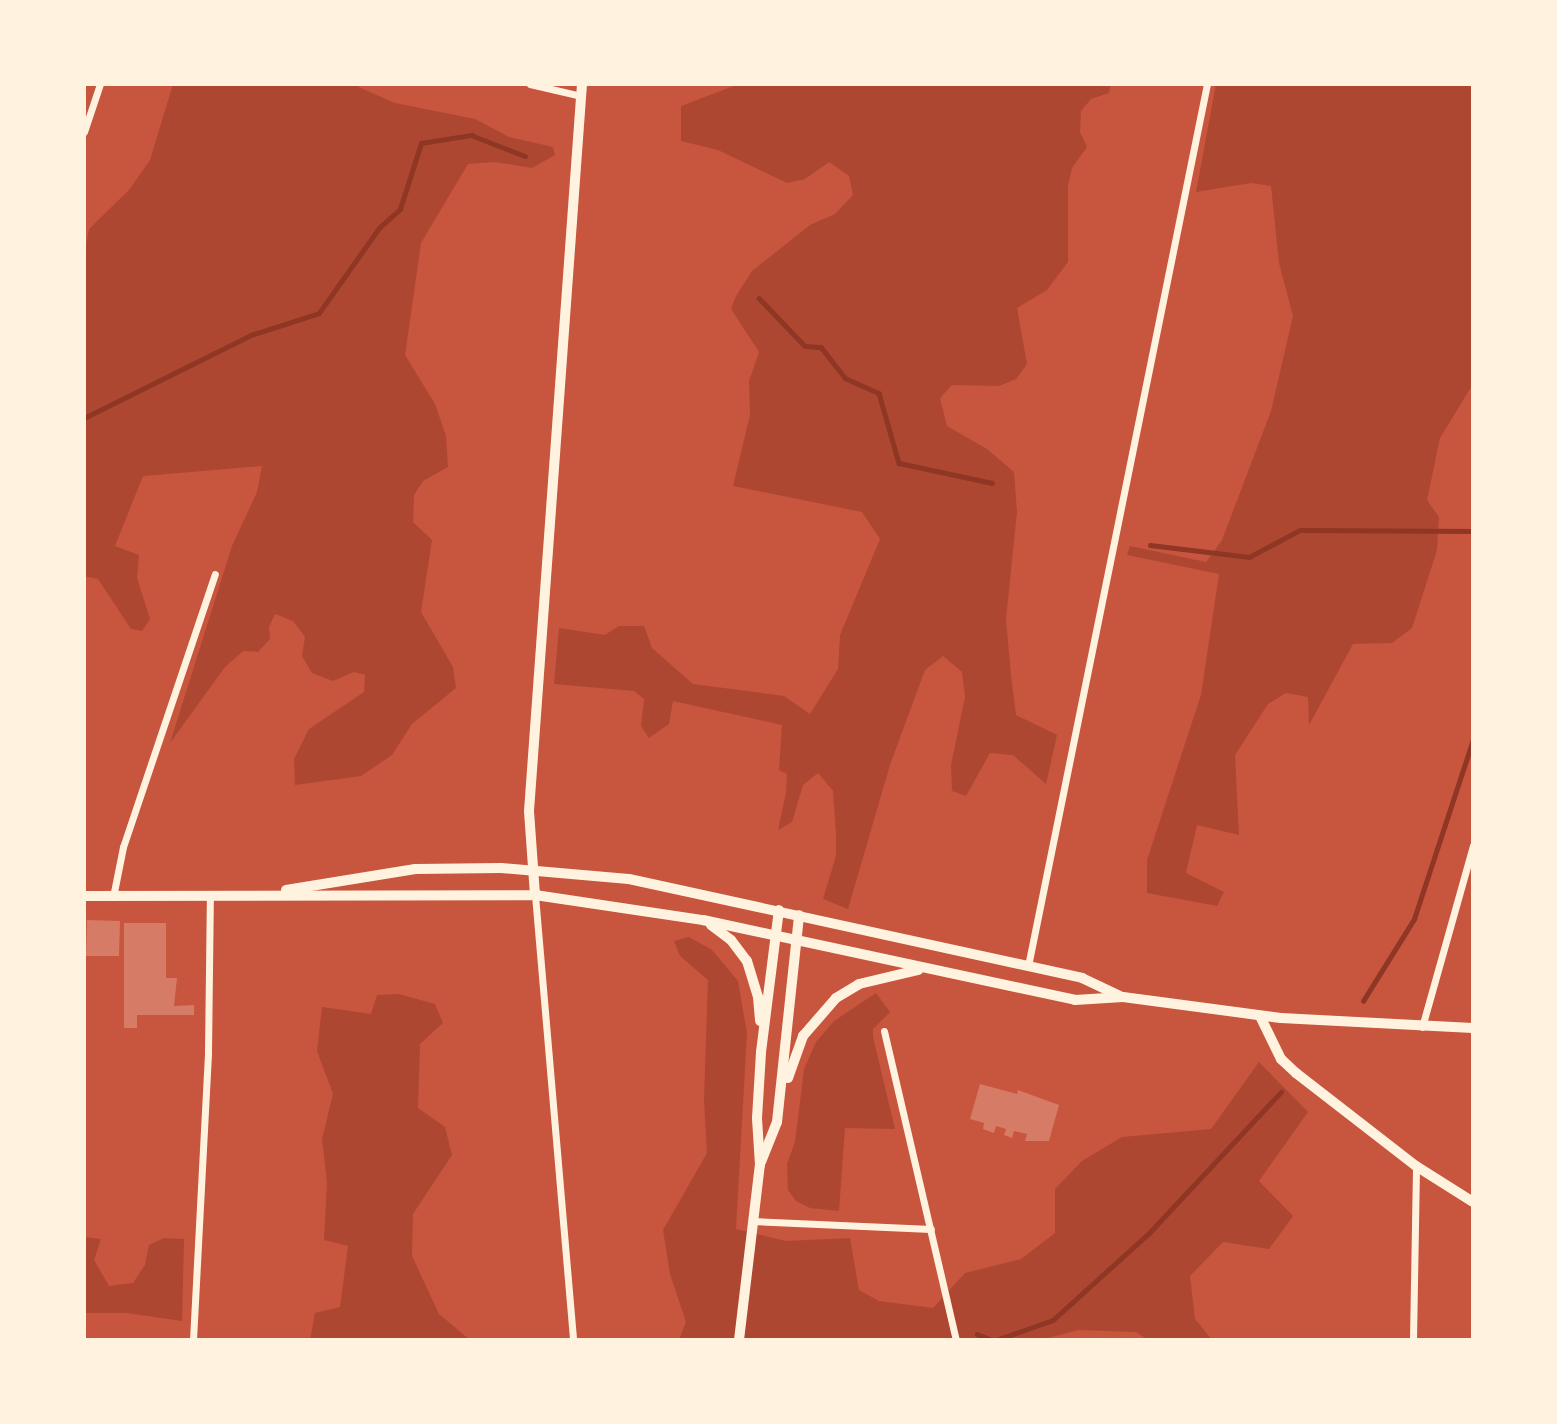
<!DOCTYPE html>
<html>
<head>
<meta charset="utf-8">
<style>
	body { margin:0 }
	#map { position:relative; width:1557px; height:1424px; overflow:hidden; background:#c8553d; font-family:Karla,sans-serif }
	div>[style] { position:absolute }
	.green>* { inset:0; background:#ae4732 }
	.stream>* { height:4.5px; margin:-2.25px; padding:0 2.25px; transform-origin:2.25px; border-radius:2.25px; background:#8f3625 }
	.building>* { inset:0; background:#d67c66 }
	.minor>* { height:7px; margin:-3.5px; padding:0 3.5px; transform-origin:3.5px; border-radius:3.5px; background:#fff3e0 }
	.secondary>* { height:10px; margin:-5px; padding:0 5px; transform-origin:5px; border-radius:5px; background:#fff3e0 }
	.primary>* { height:10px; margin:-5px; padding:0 5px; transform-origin:5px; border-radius:5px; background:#fff3e0 }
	span { translate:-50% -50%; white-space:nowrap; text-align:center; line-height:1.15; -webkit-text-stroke:6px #fff3e0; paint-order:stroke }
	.frame { position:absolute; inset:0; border:86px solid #fff3e0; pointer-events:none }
</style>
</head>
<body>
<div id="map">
	<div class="green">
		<div style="clip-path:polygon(173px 84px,352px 84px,395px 103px,475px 119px,509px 137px,553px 147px,555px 155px,532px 168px,495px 162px,468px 164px,421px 243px,405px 355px,435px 404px,446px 436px,448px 467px,423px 481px,414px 495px,413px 522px,432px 540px,421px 612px,453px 667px,456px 688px,412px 724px,392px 755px,361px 776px,295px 785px,294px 759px,309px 729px,364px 692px,365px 675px,354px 672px,333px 681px,312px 673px,302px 656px,305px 637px,293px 621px,275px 614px,269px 627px,270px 639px,258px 652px,243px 651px,225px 667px,170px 743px,232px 546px,257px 492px,262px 466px,143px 476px,115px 546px,139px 555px,137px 578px,150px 619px,142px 631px,131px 629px,98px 579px,84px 576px,84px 257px,89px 229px,129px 190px,150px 160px)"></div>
		<div style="clip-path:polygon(739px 84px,1111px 84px,1109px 93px,1091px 99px,1081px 111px,1080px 132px,1087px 147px,1072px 168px,1068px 186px,1068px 262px,1047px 290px,1017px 308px,1027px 364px,1016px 379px,999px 386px,952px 385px,940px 398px,947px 426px,987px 449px,1014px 472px,1017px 512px,1006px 619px,1011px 675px,1016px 715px,1057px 735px,1046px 784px,1013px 755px,990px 753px,966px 796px,952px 791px,951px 765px,965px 697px,962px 672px,943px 656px,925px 670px,890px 765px,848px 909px,823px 899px,836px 856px,836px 833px,833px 791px,818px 773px,803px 785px,792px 822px,778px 830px,786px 792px,787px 774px,779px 770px,782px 725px,673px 701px,669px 724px,649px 738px,641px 726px,644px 699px,634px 691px,554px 684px,559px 628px,605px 635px,619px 626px,644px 626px,652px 648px,693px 684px,784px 696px,810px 714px,838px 669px,840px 635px,880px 539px,862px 512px,733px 486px,750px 415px,749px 381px,759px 352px,731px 309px,736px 296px,752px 271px,810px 225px,835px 214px,853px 195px,849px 176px,829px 162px,805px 179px,787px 183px,718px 150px,681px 141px,681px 106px)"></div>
		<div style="clip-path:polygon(1216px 84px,1473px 84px,1473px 384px,1440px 438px,1427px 500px,1439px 517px,1437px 550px,1412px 628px,1392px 643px,1353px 644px,1309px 725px,1308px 697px,1286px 693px,1268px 704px,1235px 755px,1239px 835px,1197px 825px,1186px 873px,1224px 892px,1217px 906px,1147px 893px,1147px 860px,1201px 695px,1219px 574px,1127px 555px,1130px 546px,1206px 562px,1222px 540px,1271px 411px,1293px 316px,1279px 263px,1271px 186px,1251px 183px,1196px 192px)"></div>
		<div style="clip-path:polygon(689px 937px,712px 950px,738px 981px,747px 1033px,736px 1229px,786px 1241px,850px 1238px,859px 1290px,879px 1301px,933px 1308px,965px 1273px,1021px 1259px,1055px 1233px,1055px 1189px,1082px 1161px,1122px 1137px,1211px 1129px,1259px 1062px,1308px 1112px,1259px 1181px,1293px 1216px,1269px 1249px,1223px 1242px,1190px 1276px,1195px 1319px,1212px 1340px,1148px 1340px,1136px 1332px,1079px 1330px,1040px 1340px,679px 1340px,686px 1322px,670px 1274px,663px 1230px,707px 1153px,704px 1101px,708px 980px,680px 956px,674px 941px)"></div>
		<div style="clip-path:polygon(876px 993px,890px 1012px,873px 1029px,873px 1037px,895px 1129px,845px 1128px,839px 1211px,810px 1208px,796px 1201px,788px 1190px,787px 1164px,795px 1142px,804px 1069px,816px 1042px,834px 1021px)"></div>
		<div style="clip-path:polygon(399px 994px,435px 1004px,443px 1023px,420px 1044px,418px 1108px,445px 1127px,452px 1155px,413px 1214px,412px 1256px,439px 1314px,470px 1340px,310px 1340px,315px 1313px,340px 1307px,348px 1246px,324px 1240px,327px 1183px,322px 1139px,333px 1094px,317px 1051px,322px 1007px,371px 1014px,377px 995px)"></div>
		<div style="clip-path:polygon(84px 1237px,101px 1239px,94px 1260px,109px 1286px,133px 1283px,145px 1265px,149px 1245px,164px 1238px,184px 1239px,182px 1321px,127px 1313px,84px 1313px)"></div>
	</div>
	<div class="stream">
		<div style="left:759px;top:298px;width:66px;rotate:46.2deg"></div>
		<div style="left:805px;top:346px;width:16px;rotate:4deg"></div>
		<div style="left:821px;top:347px;width:39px;rotate:52deg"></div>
		<div style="left:845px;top:378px;width:37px;rotate:24deg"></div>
		<div style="left:879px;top:393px;width:73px;rotate:74.1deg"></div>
		<div style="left:899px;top:463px;width:95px;rotate:12.1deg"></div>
		<div style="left:84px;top:418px;width:186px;rotate:-26.4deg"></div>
		<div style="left:251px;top:335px;width:71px;rotate:-17.9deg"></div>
		<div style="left:319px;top:313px;width:104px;rotate:-54.8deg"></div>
		<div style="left:379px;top:228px;width:28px;rotate:-42deg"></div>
		<div style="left:400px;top:209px;width:69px;rotate:-72.3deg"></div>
		<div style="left:421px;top:143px;width:51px;rotate:-9.1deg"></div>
		<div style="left:471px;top:135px;width:58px;rotate:21.3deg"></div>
		<div style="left:1150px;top:545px;width:100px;rotate:6.9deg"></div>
		<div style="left:1249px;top:557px;width:58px;rotate:-27.9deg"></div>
		<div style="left:1300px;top:530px;width:173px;rotate:0.3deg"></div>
		<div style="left:1363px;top:1001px;width:97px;rotate:-58.1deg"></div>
		<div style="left:1414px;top:919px;width:188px;rotate:-71.8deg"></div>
		<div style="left:977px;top:1334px;width:16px;rotate:22deg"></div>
		<div style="left:996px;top:1340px;width:60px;rotate:-19.3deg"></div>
		<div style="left:1053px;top:1320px;width:130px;rotate:-42.2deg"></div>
		<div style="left:1149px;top:1233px;width:193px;rotate:-46.9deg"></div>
	</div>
	<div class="building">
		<div style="clip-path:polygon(87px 920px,120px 921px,119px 956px,86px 956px)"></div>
		<div style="clip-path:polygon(124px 923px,166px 923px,166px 978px,177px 978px,174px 1006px,194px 1005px,194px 1015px,137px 1015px,137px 1028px,124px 1028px)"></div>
		<div style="clip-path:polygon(980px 1084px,1017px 1094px,1018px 1090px,1059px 1105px,1049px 1141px,1025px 1141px,1027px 1134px,1014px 1131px,1012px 1138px,1004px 1135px,1006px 1129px,996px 1126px,994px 1133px,983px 1129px,984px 1123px,970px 1119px)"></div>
	</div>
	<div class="minor">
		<div style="left:530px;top:84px;width:52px;rotate:13.2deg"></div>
		<div style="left:84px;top:132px;width:51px;rotate:-71.6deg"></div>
		<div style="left:535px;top:895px;width:447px;rotate:85.1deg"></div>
		<div style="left:113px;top:897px;width:51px;rotate:-78.7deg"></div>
		<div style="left:123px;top:847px;width:288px;rotate:-71.4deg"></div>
		<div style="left:1028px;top:966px;width:900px;rotate:-78.53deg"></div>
		<div style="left:1422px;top:1027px;width:189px;rotate:-74.3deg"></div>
		<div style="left:884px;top:1031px;width:317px;rotate:76.9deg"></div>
		<div style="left:753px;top:1221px;width:178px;rotate:2.6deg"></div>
		<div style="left:193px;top:1340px;width:288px;rotate:-87deg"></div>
		<div style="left:208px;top:1052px;width:155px;rotate:-89.3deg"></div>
		<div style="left:1413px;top:1340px;width:174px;rotate:-89deg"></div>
	</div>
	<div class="secondary">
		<div style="left:535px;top:895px;width:84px;rotate:-94.1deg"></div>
		<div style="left:529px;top:811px;width:729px;rotate:-85.83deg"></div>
		<div style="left:1260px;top:1016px;width:48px;rotate:64deg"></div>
		<div style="left:1281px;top:1059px;width:21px;rotate:43deg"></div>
		<div style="left:1296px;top:1073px;width:152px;rotate:37.8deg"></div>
		<div style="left:1416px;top:1166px;width:67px;rotate:32.3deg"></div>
	</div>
	<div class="primary">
		<div style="left:286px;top:890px;width:131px;rotate:-9.2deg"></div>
		<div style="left:415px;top:869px;width:86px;rotate:-0.7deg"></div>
		<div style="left:501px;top:868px;width:128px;rotate:4.9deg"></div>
		<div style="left:629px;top:879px;width:464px;rotate:12.3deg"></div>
		<div style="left:1082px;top:978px;width:42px;rotate:25.3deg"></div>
		<div style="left:84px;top:896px;width:451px;rotate:-0.1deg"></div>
		<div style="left:535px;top:895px;width:170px;rotate:8.5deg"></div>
		<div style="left:703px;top:920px;width:381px;rotate:12.1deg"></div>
		<div style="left:1075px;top:1000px;width:48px;rotate:-3.6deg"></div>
		<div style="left:1123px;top:997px;width:159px;rotate:7.6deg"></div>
		<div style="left:1281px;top:1018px;width:192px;rotate:3deg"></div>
		<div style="left:711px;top:925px;width:25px;rotate:37deg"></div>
		<div style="left:731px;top:940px;width:26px;rotate:53deg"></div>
		<div style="left:747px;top:961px;width:38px;rotate:73deg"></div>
		<div style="left:758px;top:997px;width:24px;rotate:85deg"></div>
		<div style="left:788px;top:1078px;width:45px;rotate:-70.3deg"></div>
		<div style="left:803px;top:1036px;width:50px;rotate:-49deg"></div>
		<div style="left:836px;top:998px;width:27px;rotate:-31deg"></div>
		<div style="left:859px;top:984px;width:61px;rotate:-13.3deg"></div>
		<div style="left:761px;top:1162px;width:43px;rotate:-68.2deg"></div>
		<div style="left:777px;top:1122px;width:208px;rotate:-83.9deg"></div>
		<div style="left:739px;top:1340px;width:176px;rotate:-83.2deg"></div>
		<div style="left:760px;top:1165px;width:47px;rotate:-93.7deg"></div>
		<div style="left:757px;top:1118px;width:66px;rotate:-86.5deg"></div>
		<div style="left:761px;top:1052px;width:143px;rotate:-82.8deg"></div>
	</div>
	<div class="frame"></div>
</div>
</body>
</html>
